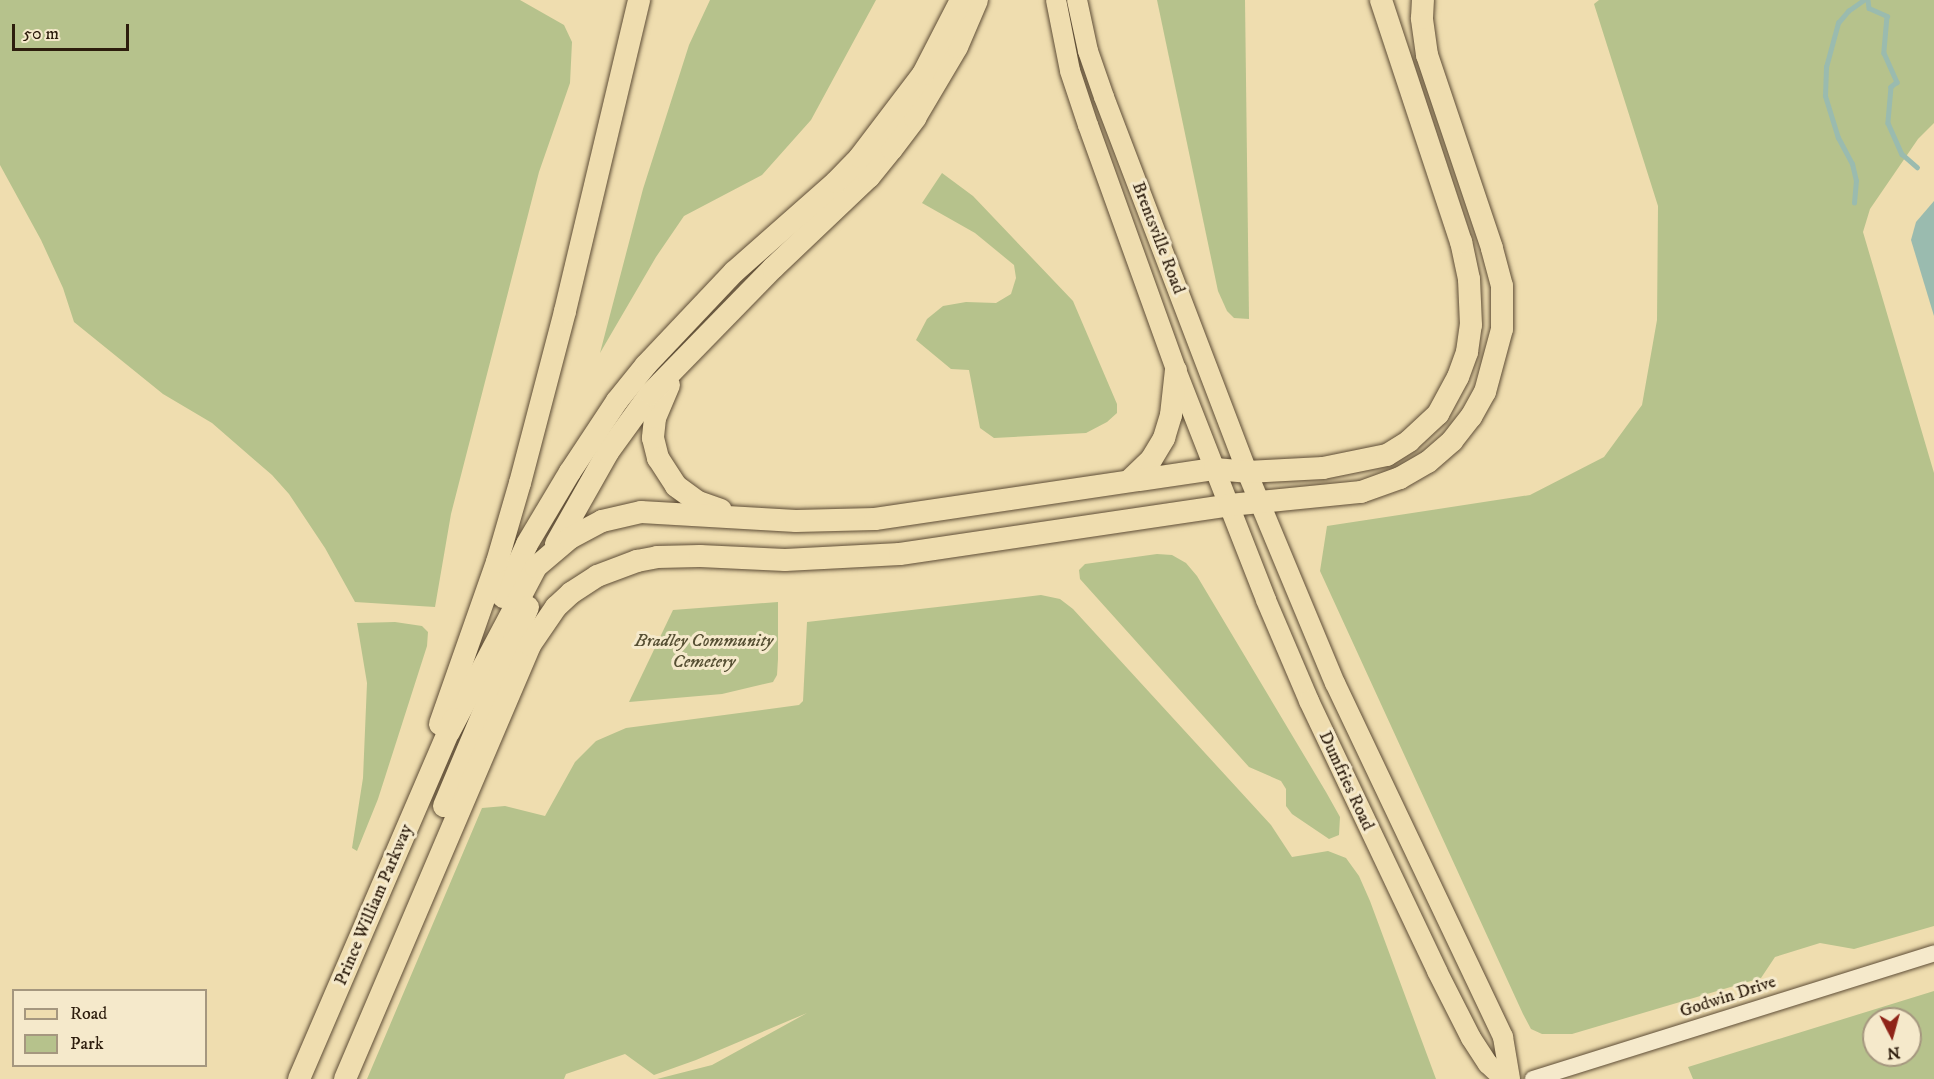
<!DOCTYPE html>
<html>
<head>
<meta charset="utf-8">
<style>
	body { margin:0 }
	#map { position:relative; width:1934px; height:1079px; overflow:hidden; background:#efddaf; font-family:"IM FELL DW Pica",serif }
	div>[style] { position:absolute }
	.green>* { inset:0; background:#b6c28c }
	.water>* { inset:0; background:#9abbaf }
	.stream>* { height:4.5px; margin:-2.25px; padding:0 2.25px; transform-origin:2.25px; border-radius:2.25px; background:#9abbaf }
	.roads { filter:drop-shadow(0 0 2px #5e4d36) drop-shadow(0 0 2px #5e4d36) }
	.minor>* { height:16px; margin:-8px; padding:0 8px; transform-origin:8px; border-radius:8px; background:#f5e9cb }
	.major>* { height:20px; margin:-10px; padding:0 10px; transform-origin:10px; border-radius:10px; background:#efddaf }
	.highway>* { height:22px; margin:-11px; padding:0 11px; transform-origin:11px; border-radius:11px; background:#efddaf }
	span { translate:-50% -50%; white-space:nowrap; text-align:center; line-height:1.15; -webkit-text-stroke:6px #f5e9cb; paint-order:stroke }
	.street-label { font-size:18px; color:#2d1d0d }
	.park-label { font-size:18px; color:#564f33; font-style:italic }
	.legend { position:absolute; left:12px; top:989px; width:195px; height:78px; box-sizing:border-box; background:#f5e9cb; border:2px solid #a5977f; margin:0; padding:8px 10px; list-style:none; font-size:18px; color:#2d1d0d }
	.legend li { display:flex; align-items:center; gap:12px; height:30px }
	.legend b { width:30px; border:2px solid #a5977f }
	.north { position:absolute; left:1862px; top:1007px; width:60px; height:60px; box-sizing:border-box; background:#f5e9cb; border:2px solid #a5977f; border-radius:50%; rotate:174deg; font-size:16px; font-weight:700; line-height:24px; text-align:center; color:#2d1d0d }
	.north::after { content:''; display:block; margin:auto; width:21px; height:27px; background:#8f2418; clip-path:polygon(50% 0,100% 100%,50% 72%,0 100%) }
	.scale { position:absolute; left:12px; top:24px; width:117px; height:27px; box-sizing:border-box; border:3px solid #2d1d0d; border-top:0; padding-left:8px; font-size:18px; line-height:21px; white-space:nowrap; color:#2d1d0d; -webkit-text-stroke:4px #f5e9cb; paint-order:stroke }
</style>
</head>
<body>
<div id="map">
	<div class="green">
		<div style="clip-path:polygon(0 0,520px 0,564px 25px,572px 42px,570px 83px,539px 172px,451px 514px,435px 607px,355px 602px,325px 548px,289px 494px,272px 475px,212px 423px,163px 394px,74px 322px,63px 288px,41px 240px,0 165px)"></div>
		<div style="clip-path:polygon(710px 0,876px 0,811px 120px,762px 175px,684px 216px,656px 257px,600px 353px,643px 189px,689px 45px)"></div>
		<div style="clip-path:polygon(1157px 0,1245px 0,1249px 319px,1234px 318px,1227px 311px,1218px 291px)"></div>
		<div style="clip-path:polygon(1599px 0,1934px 0,1934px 123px,1918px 139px,1870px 209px,1863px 232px,1934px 473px,1934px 926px,1854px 949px,1820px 943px,1775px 957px,1761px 978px,1572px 1034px,1542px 1034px,1531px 1029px,1523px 1014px,1320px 571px,1327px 526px,1530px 495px,1604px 457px,1642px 405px,1657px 320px,1658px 206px,1594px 4px)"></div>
		<div style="clip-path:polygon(942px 173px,973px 196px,1073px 301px,1117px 404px,1117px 413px,1107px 422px,1086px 433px,994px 438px,980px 428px,969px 370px,951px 369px,916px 340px,927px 319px,943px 306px,966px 302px,996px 303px,1011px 294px,1016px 278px,1014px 265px,975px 233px,922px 203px)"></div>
		<div style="clip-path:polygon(1157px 554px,1172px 555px,1186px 563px,1197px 576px,1326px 792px,1340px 817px,1339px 835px,1329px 839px,1292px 814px,1286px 806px,1286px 789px,1281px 781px,1249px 767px,1080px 579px,1079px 570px,1085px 564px)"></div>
		<div style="clip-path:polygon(1041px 595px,1060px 599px,1073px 609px,1271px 825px,1292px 857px,1328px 851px,1346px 858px,1359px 876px,1370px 901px,1436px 1079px,657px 1079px,712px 1065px,807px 1013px,696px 1060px,654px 1075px,625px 1054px,566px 1074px,564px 1079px,367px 1079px,482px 808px,505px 806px,545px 816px,575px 762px,596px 741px,626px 728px,799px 705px,803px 701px,807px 622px)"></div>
		<div style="clip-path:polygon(778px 602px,778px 659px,777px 675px,773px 682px,722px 694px,629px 702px,673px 610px)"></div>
		<div style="clip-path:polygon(395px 622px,422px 626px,428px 632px,427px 646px,378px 799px,357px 851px,352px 848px,363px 778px,367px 683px,357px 623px)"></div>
		<div style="clip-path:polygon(evenodd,1934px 991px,1934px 1079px,1693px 1079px,1688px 1067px,1934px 991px,1874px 1019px,1910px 1019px,1910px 1055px,1874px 1055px,1874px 1019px)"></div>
	</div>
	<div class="water">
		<div style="clip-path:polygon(1934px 201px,1934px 316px,1911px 240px,1916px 222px)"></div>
	</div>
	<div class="stream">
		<div style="left:1868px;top:0;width:8px;rotate:83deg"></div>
		<div style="left:1869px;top:8px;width:20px;rotate:24deg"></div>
		<div style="left:1887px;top:16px;width:37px;rotate:95deg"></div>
		<div style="left:1884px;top:53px;width:32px;rotate:66deg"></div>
		<div style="left:1897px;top:82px;width:8px;rotate:140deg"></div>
		<div style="left:1891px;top:87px;width:36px;rotate:95deg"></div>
		<div style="left:1888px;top:123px;width:34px;rotate:66deg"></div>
		<div style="left:1902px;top:154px;width:20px;rotate:41deg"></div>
		<div style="left:1854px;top:203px;width:22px;rotate:-85deg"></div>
		<div style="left:1856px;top:181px;width:17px;rotate:-103deg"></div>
		<div style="left:1852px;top:164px;width:30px;rotate:-118deg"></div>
		<div style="left:1838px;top:138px;width:44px;rotate:-107.2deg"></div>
		<div style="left:1825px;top:96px;width:29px;rotate:-88deg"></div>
		<div style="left:1826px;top:67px;width:46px;rotate:-74.7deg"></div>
		<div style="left:1838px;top:23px;width:16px;rotate:-50deg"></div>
		<div style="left:1848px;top:11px;width:19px;rotate:-35deg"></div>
	</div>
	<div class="roads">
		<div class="minor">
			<div style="left:1533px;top:1079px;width:420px;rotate:-17.4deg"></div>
		</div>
		<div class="major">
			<div style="left:1056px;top:0;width:72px;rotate:78.8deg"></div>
			<div style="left:1070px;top:71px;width:57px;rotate:71.6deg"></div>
			<div style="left:1088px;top:125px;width:260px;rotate:70.2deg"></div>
			<div style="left:1176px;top:370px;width:247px;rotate:68.6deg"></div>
			<div style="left:1266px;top:600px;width:110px;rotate:66.9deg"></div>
			<div style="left:1309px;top:701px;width:299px;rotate:64.6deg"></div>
			<div style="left:1437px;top:971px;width:75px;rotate:63.1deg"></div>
			<div style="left:1471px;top:1038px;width:31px;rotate:57deg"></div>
			<div style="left:1488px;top:1064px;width:22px;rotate:43deg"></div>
			<div style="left:1077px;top:0;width:52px;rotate:77.8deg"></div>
			<div style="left:1088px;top:51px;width:49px;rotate:70.8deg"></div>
			<div style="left:1104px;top:97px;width:401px;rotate:69.1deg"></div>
			<div style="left:1247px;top:472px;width:229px;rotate:67.4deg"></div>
			<div style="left:1335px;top:683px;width:392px;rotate:64.6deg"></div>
			<div style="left:1503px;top:1037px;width:43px;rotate:80.5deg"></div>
		</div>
		<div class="highway">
			<div style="left:669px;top:385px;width:36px;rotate:113deg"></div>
			<div style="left:655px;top:418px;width:20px;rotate:96deg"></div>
			<div style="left:653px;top:438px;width:21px;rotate:76deg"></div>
			<div style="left:658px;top:458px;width:33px;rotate:57deg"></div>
			<div style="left:676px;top:486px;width:27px;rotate:36deg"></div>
			<div style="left:698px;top:502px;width:24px;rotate:19deg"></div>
			<div style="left:1130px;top:480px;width:29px;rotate:-44deg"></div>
			<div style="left:1151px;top:460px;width:26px;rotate:-59deg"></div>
			<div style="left:1164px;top:438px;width:24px;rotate:-73deg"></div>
			<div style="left:1171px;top:415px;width:45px;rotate:-83.7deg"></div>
			<div style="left:556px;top:544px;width:106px;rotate:-60.5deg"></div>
			<div style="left:608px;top:452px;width:72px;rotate:-54.1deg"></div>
			<div style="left:650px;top:394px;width:176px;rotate:-45.7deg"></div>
			<div style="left:773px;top:268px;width:132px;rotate:-43.5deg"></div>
			<div style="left:869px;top:177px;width:36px;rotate:-51deg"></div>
			<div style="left:892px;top:149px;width:39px;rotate:-53deg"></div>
			<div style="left:915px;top:118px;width:82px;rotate:-59.4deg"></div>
			<div style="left:957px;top:47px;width:51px;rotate:-66.9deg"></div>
			<div style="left:503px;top:597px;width:58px;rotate:-65.6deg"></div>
			<div style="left:527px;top:544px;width:84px;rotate:-59.2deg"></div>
			<div style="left:570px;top:472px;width:85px;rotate:-56.5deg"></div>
			<div style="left:617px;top:401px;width:46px;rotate:-51.1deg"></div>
			<div style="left:646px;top:365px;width:128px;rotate:-46.6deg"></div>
			<div style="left:734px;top:272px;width:136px;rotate:-41.4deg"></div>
			<div style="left:836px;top:182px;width:35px;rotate:-46deg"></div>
			<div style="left:860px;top:157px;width:104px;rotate:-52.8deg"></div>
			<div style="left:923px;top:74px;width:83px;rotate:-62.8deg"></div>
			<div style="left:440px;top:724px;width:172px;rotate:-70.6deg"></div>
			<div style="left:497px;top:562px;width:82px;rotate:-73.8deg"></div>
			<div style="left:520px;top:483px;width:178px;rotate:-75.3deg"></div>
			<div style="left:565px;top:311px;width:320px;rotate:-76.6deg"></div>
			<div style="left:449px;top:732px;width:187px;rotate:-62.2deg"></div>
			<div style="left:536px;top:567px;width:45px;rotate:-40.5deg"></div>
			<div style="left:570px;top:538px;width:36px;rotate:-28deg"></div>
			<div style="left:602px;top:521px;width:40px;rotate:-13deg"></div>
			<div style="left:641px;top:512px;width:155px;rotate:3.3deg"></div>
			<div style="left:796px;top:521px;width:79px;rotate:-1.5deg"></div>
			<div style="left:875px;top:519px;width:344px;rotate:-8.4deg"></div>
			<div style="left:1215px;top:469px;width:32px;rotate:5deg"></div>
			<div style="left:1247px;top:472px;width:76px;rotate:-3deg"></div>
			<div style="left:1323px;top:468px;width:65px;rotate:-11.5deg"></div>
			<div style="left:1387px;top:455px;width:26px;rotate:-32deg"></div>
			<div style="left:1409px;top:441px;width:40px;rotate:-43deg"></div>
			<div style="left:1438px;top:414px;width:42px;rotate:-61.6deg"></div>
			<div style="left:1458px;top:377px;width:27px;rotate:-70deg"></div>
			<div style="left:1467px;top:352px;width:27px;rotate:-82deg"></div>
			<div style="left:1471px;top:325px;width:46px;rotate:-92.5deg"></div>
			<div style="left:1469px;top:279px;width:38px;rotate:-102deg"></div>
			<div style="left:1461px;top:242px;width:255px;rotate:-108.3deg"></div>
			<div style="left:444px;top:806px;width:216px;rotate:-67.1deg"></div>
			<div style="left:299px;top:1079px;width:392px;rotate:-66.7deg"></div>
			<div style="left:345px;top:1079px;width:472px;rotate:-66.9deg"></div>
			<div style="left:530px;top:645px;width:46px;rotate:-55.6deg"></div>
			<div style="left:556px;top:607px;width:21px;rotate:-43deg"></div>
			<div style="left:571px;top:593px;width:31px;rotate:-33deg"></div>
			<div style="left:597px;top:576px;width:43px;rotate:-20.6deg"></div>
			<div style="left:637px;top:561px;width:20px;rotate:-11deg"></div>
			<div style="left:657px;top:557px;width:43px;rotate:-1.3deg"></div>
			<div style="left:700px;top:556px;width:85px;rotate:2.7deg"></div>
			<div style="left:785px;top:560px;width:115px;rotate:-3deg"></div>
			<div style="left:900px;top:554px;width:334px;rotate:-8.4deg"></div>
			<div style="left:1230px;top:505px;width:132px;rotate:-5.7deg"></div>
			<div style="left:1361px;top:492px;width:41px;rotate:-19.7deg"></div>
			<div style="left:1400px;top:478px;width:32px;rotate:-30deg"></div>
			<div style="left:1428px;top:462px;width:32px;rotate:-41deg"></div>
			<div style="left:1452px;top:441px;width:31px;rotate:-52deg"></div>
			<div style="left:1471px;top:417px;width:29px;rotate:-61deg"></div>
			<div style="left:1485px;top:392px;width:65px;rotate:-74.9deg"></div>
			<div style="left:1502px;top:329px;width:43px;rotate:-90deg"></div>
			<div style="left:1502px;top:286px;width:39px;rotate:-105deg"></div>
			<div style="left:1492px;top:248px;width:204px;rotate:-108.6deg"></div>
			<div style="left:1427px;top:55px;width:37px;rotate:-98deg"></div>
			<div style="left:1422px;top:18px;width:18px;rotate:-87deg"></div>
		</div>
	</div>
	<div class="street-label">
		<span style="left:1158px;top:238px;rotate:69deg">Brentsville Road</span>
		<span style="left:1346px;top:781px;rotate:65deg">Dumfries Road</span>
		<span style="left:374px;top:905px;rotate:-67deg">Prince William Parkway</span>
		<span style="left:1728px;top:997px;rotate:-18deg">Godwin Drive</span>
	</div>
	<div class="park-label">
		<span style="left:704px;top:652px">Bradley Community<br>Cemetery</span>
	</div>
	<ul class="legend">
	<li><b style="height:8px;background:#efddaf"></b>Road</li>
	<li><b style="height:16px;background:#b6c28c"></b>Park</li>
	</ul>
	<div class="north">N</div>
	<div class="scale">50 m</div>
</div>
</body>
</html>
